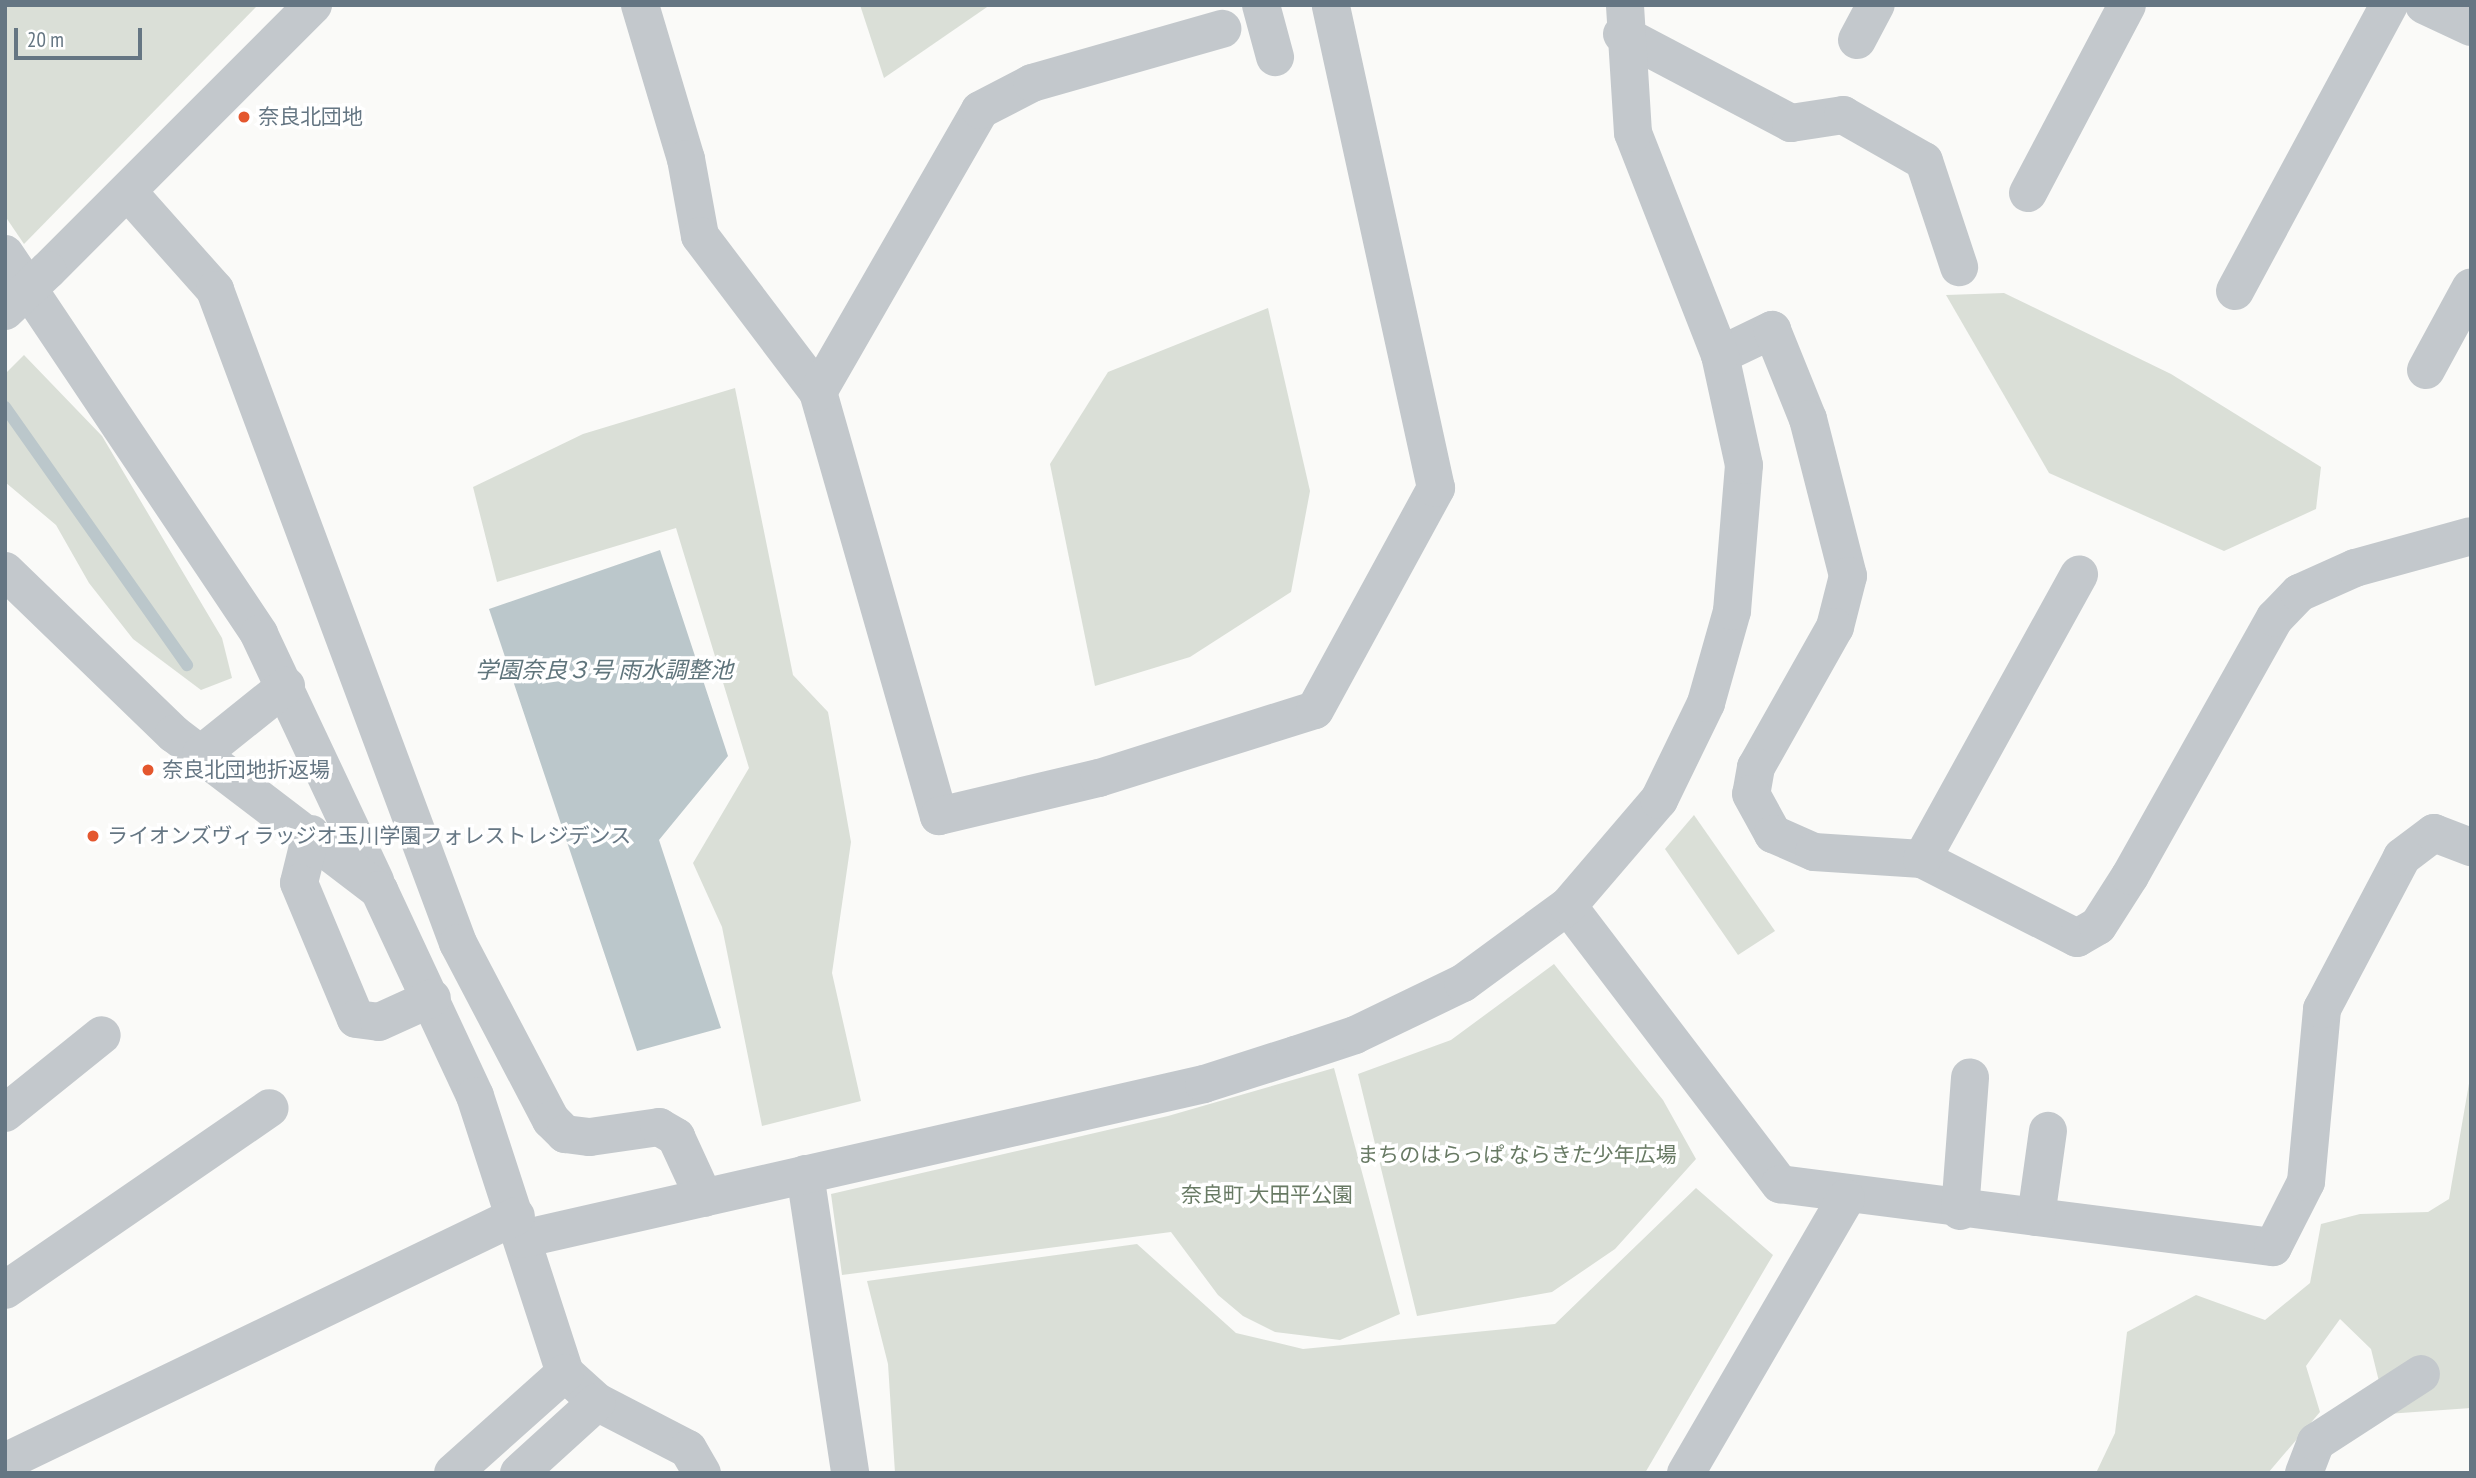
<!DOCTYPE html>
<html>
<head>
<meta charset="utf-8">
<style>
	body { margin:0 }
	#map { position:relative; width:2476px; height:1478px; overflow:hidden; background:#fafaf8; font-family:"PT Sans Narrow","Noto Sans JP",sans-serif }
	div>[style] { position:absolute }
	.green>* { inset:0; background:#dadfd7 }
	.water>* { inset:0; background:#bbc7cb }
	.stream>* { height:12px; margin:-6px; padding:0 6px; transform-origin:6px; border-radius:6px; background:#bbc7cb }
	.minor>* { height:38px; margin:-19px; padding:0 19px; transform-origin:19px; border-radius:19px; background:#c3c8cc }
	.minor-bridge>* { height:38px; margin:-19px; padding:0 19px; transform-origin:19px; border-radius:19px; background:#c3c8cc }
	.dots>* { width:19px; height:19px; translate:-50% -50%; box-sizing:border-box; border:4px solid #fff; border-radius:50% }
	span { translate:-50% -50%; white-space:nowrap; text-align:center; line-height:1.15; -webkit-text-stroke:7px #fff; paint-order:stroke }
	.poi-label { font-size:21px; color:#657683 }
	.left { translate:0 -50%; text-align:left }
	.park-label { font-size:21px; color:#687a64 }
	.water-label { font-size:23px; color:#60757c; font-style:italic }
	.frame { position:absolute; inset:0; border:7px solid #657683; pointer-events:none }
	.scale { position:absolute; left:14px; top:28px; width:128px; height:32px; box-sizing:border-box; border:4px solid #657683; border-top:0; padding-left:9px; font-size:21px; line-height:24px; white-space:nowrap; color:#657683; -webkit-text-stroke:5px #fff; paint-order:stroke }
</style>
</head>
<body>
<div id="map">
	<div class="green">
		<div style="clip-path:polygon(5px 5px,258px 5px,24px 244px,5px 216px)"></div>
		<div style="clip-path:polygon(860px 5px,990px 5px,884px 78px)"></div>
		<div style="clip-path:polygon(2004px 293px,2171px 374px,2321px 467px,2316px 509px,2224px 551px,2049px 473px,1946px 295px)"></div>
		<div style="clip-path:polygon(1268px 308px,1310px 491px,1291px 592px,1190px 657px,1095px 686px,1050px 464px,1108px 372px)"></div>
		<div style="clip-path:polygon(24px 355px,102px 436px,222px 638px,232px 678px,201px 690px,133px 639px,89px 583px,56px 525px,5px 482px,5px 374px)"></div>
		<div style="clip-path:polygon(735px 388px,793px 675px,828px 712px,851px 842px,832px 973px,861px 1101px,762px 1126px,722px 927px,693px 863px,749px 768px,676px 528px,497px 582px,473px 487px,583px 434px)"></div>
		<div style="clip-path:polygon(1694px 815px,1775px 931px,1738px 955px,1665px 849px)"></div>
		<div style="clip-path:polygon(1554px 964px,1663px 1100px,1696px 1159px,1615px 1249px,1552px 1292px,1417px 1316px,1358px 1074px,1451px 1040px)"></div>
		<div style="clip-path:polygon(1334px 1068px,1400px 1314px,1340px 1340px,1275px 1332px,1243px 1316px,1218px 1295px,1171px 1232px,842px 1275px,831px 1194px,1168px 1116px)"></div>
		<div style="clip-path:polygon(2471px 1072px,2471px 1408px,2387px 1414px,2371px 1349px,2340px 1319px,2306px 1366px,2320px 1412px,2268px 1473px,2096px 1473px,2115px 1433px,2127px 1332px,2196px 1295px,2265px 1320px,2310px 1283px,2321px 1224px,2360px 1214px,2428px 1212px,2449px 1199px)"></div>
		<div style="clip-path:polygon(1696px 1188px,1773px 1255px,1645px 1473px,895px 1473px,888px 1364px,867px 1281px,1137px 1244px,1236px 1333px,1303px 1349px,1555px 1324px)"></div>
	</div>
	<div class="water">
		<div style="clip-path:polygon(660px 550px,728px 756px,659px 840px,721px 1028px,637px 1051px,489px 609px)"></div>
	</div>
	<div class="stream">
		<div style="left:5px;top:407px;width:316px;rotate:54.8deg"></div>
	</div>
	<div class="minor">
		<div style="left:640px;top:5px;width:161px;rotate:73.4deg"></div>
		<div style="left:686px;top:159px;width:78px;rotate:79.7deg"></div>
		<div style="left:700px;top:236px;width:196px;rotate:52.9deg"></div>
		<div style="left:818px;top:392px;width:441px;rotate:74.1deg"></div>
		<div style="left:939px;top:816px;width:164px;rotate:-13.4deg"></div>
		<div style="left:1099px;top:778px;width:226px;rotate:-17.5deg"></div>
		<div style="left:1315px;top:710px;width:253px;rotate:-61.4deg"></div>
		<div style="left:1436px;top:488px;width:494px;rotate:-102.3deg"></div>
		<div style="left:1261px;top:5px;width:54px;rotate:74.9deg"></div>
		<div style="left:2424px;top:5px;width:52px;rotate:25.1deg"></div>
		<div style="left:1622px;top:34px;width:191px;rotate:27.8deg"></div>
		<div style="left:1791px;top:123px;width:53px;rotate:-8.7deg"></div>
		<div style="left:1843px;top:115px;width:93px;rotate:29.6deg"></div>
		<div style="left:1924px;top:161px;width:112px;rotate:71.7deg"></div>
		<div style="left:1857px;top:40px;width:40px;rotate:-62deg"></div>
		<div style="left:129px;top:193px;width:130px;rotate:48.4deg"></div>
		<div style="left:215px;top:290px;width:697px;rotate:69.59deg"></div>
		<div style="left:458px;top:943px;width:200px;rotate:62.3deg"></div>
		<div style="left:551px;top:1120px;width:20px;rotate:45deg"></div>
		<div style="left:565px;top:1134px;width:25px;rotate:7deg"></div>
		<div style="left:590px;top:1137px;width:70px;rotate:-8.2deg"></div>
		<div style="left:659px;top:1127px;width:20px;rotate:30deg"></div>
		<div style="left:676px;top:1137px;width:67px;rotate:65.3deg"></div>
		<div style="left:2028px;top:193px;width:212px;rotate:-62.2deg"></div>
		<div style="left:5px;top:254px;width:457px;rotate:56.2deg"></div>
		<div style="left:259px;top:634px;width:273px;rotate:64.8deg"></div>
		<div style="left:48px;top:270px;width:375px;rotate:-45deg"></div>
		<div style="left:2235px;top:291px;width:325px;rotate:-61.7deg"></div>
		<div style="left:1720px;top:355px;width:58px;rotate:-25.7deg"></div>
		<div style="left:1772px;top:330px;width:96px;rotate:68deg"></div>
		<div style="left:1808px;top:419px;width:162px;rotate:75.7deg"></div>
		<div style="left:1848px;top:576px;width:53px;rotate:104.3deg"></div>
		<div style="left:1835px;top:627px;width:161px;rotate:119.4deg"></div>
		<div style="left:1756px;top:767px;width:27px;rotate:100deg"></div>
		<div style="left:1751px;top:794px;width:46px;rotate:61.2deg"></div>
		<div style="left:1773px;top:834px;width:45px;rotate:23.7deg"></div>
		<div style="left:1814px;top:852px;width:108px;rotate:3.7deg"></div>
		<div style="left:1922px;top:859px;width:174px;rotate:27deg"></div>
		<div style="left:2077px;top:938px;width:24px;rotate:-30deg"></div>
		<div style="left:2098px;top:926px;width:59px;rotate:-57.4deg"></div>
		<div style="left:2130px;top:876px;width:296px;rotate:-60.7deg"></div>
		<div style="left:2275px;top:618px;width:35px;rotate:-46deg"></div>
		<div style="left:2299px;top:593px;width:61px;rotate:-24.1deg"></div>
		<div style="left:2355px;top:568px;width:120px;rotate:-15.4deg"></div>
		<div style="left:2426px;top:370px;width:94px;rotate:-61.5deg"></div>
		<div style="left:818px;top:392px;width:325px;rotate:-60.1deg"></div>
		<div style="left:980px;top:110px;width:59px;rotate:-27.4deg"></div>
		<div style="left:1032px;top:83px;width:198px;rotate:-15.9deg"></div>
		<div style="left:5px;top:571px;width:235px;rotate:44deg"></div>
		<div style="left:174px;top:734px;width:258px;rotate:37.3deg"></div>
		<div style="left:379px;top:890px;width:227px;rotate:65deg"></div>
		<div style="left:475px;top:1096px;width:291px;rotate:72deg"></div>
		<div style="left:565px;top:1373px;width:43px;rotate:42.2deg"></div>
		<div style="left:597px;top:1402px;width:102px;rotate:27.3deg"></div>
		<div style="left:688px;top:1449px;width:28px;rotate:60deg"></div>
		<div style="left:201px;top:754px;width:109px;rotate:-38.7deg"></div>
		<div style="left:311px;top:834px;width:50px;rotate:103.8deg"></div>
		<div style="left:299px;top:883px;width:147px;rotate:67.3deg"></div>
		<div style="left:356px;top:1019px;width:23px;rotate:7deg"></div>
		<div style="left:379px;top:1022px;width:58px;rotate:-24.4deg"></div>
		<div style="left:1922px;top:859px;width:325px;rotate:-61.1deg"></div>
		<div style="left:1568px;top:906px;width:350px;rotate:52.7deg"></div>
		<div style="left:1780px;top:1184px;width:497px;rotate:7.3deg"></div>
		<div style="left:2273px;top:1247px;width:73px;rotate:-63.1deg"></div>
		<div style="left:2306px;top:1182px;width:174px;rotate:-84.7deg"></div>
		<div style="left:2322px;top:1009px;width:172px;rotate:-62.2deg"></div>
		<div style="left:2402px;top:857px;width:40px;rotate:-37deg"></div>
		<div style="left:2434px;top:833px;width:40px;rotate:21deg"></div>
		<div style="left:5px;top:1113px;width:124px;rotate:-38.8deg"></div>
		<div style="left:805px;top:1174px;width:302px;rotate:81.4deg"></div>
		<div style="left:1960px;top:1211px;width:134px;rotate:-85.7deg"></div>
		<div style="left:2036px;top:1217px;width:87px;rotate:-82.1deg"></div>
		<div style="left:522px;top:1239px;width:699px;rotate:-12.8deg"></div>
		<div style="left:1204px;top:1084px;width:96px;rotate:-17.7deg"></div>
		<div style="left:1295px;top:1055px;width:63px;rotate:-18.4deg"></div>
		<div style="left:1355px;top:1035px;width:120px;rotate:-25.7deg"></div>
		<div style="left:1463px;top:983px;width:130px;rotate:-36.3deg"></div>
		<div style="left:1568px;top:906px;width:140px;rotate:-49.4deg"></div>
		<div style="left:1659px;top:800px;width:108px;rotate:-64.1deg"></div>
		<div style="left:1706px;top:703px;width:96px;rotate:-74.2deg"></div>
		<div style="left:1732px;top:611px;width:146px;rotate:-85.3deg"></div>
		<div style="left:1744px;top:465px;width:113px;rotate:-102.3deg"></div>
		<div style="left:1720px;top:355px;width:238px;rotate:-111.4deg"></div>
		<div style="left:1633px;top:133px;width:128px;rotate:-93.6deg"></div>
		<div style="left:5px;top:1290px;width:321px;rotate:-34.5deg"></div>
		<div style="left:5px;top:1462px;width:567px;rotate:-25.71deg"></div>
		<div style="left:453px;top:1473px;width:150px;rotate:-41.8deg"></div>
		<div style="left:519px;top:1473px;width:105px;rotate:-42.3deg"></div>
		<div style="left:1686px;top:1473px;width:318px;rotate:-59.8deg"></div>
		<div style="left:2304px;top:1473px;width:33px;rotate:-69deg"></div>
		<div style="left:2316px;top:1442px;width:125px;rotate:-32.9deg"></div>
	</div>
	<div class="minor-bridge">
		<div style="left:5px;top:311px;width:59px;rotate:-43.6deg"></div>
	</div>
	<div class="dots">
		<div style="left:244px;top:117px;background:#e4572e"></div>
		<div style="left:148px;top:770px;background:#e4572e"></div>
		<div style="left:93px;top:836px;background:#e4572e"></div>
	</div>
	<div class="poi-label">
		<span class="left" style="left:258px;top:117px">奈良北団地</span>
		<span class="left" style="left:162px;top:770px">奈良北団地折返場</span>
		<span class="left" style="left:107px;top:836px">ライオンズヴィラッジオ玉川学園フォレストレジデンス</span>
	</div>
	<div class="park-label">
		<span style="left:1517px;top:1155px">まちのはらっぱ ならきた少年広場</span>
		<span style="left:1267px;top:1195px">奈良町 大田平公園</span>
	</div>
	<div class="water-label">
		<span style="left:604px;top:670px">学園奈良３号 雨水調整池</span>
	</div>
	<div class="frame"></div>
	<div class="scale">20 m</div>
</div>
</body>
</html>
